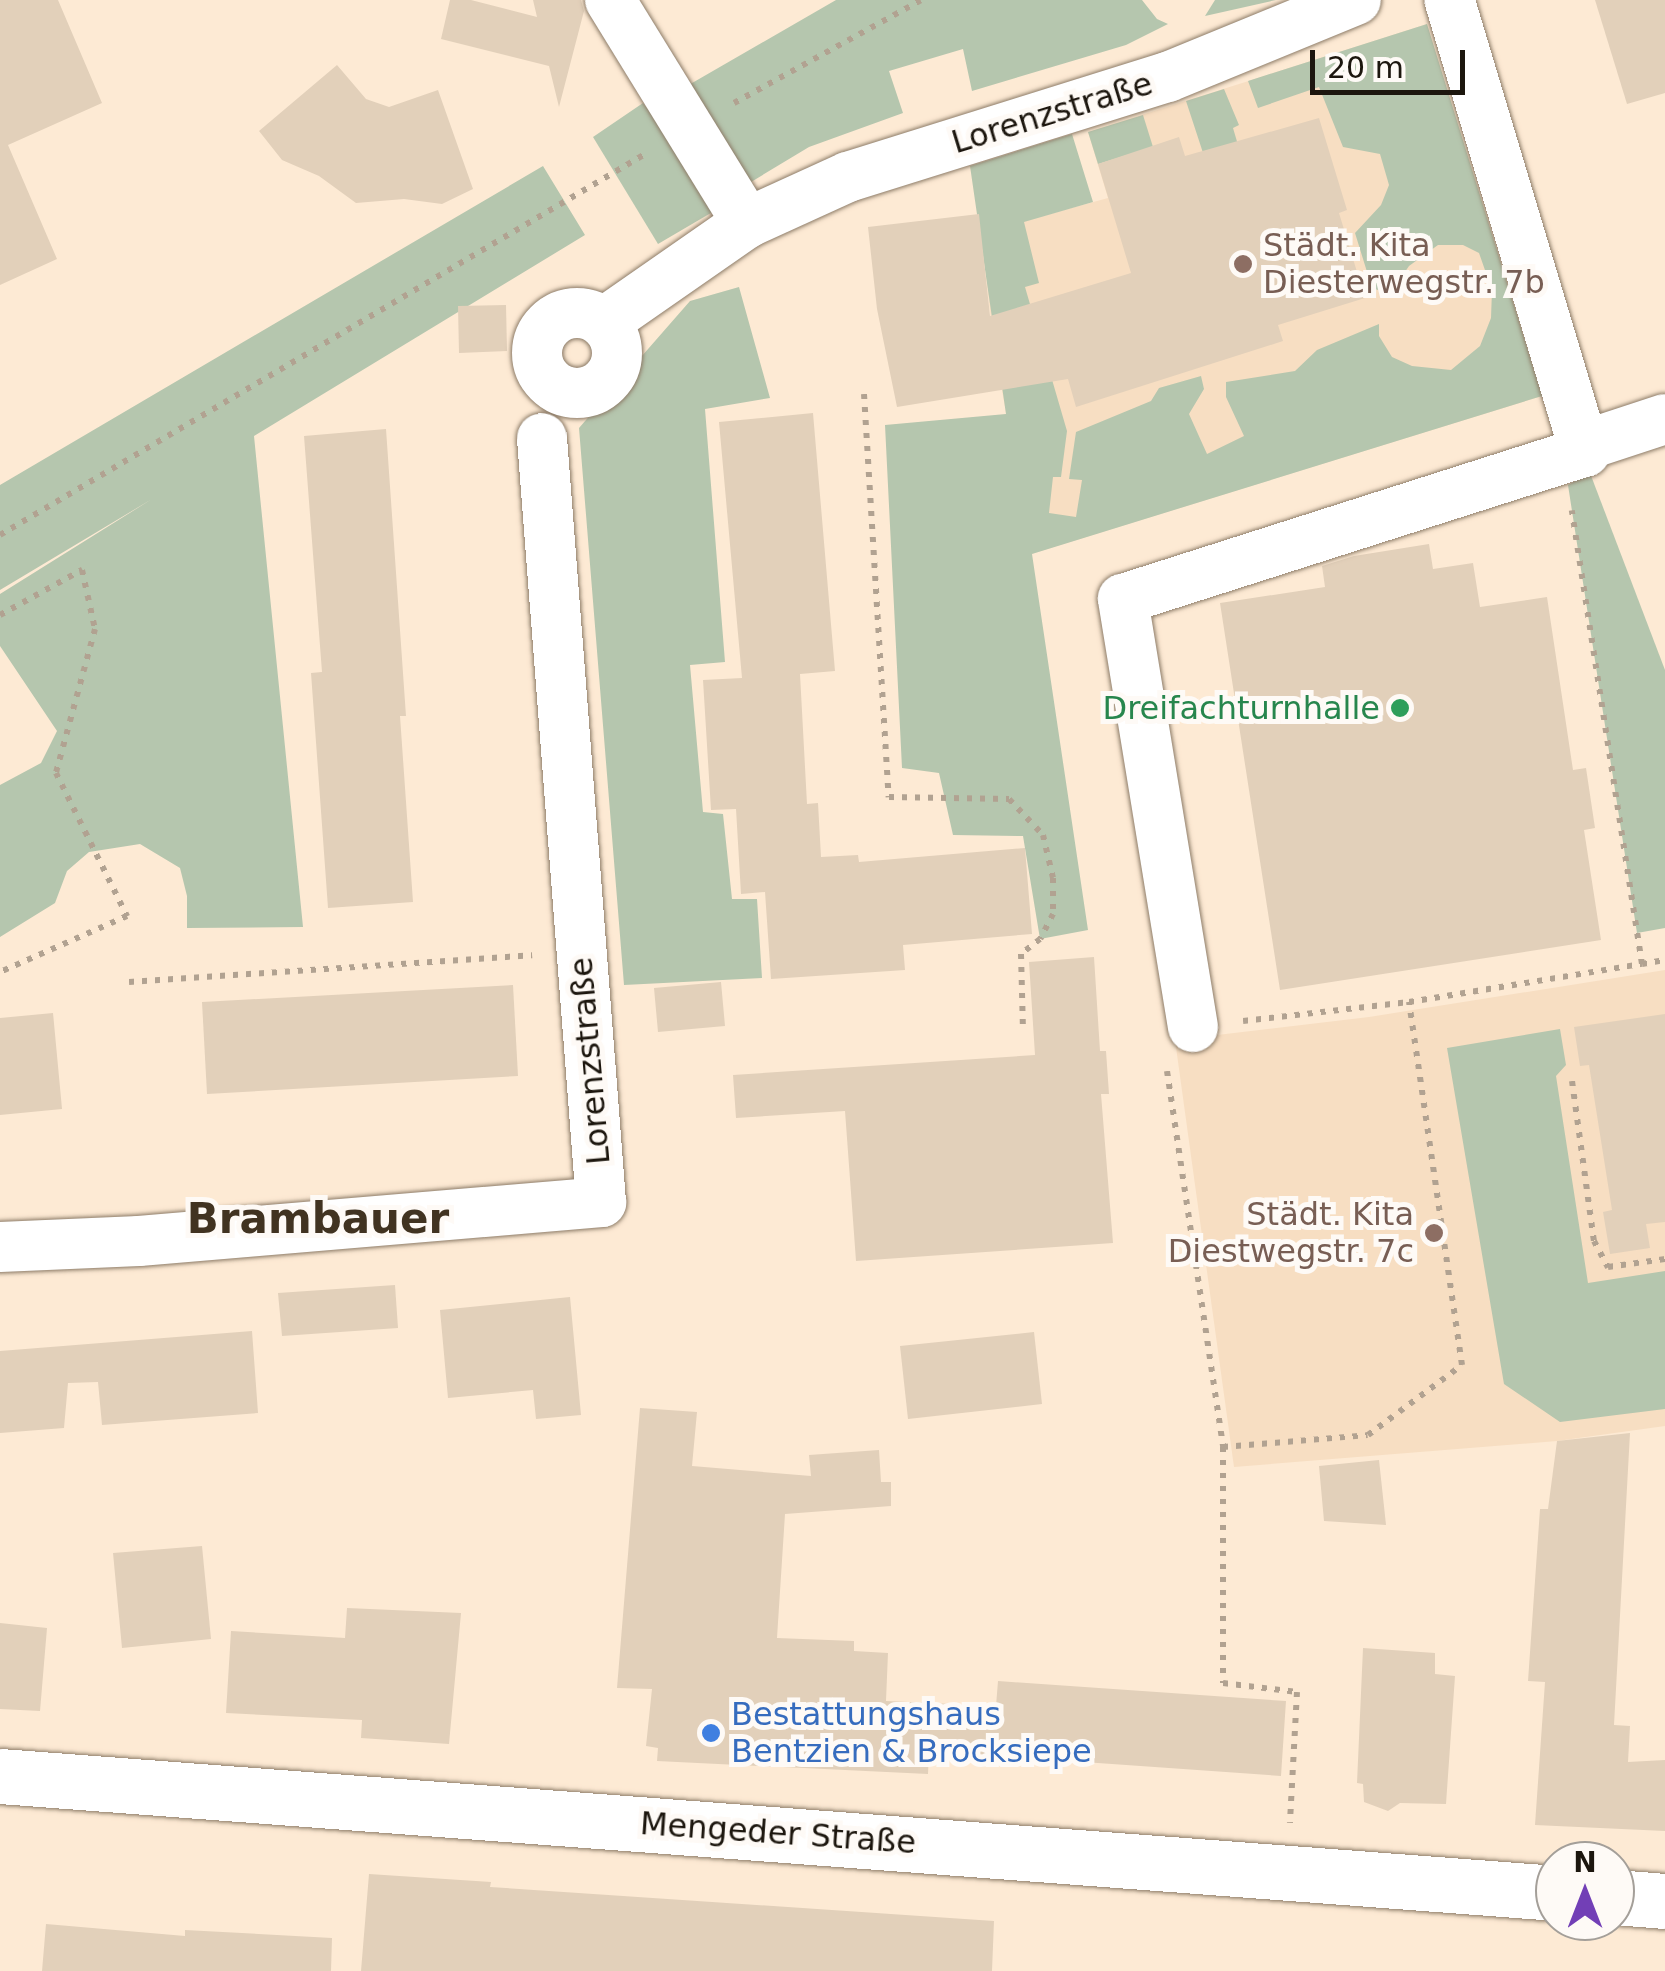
<!DOCTYPE html>
<html>
<head>
<meta charset="utf-8">
<style>
	body { margin:0 }
	#map { position:relative; width:1665px; height:1971px; overflow:hidden; background:#fdead4; font-family:"DejaVu Sans",sans-serif }
	div>[style] { position:absolute }
	.built>* { inset:0; background:#f7dec2 }
	.green>* { inset:0; background:#b5c6ae }
	.building>* { inset:0; background:#e2d0ba }
	.path>* { height:6px; margin-top:-3px; transform-origin:0; background:repeating-linear-gradient(90deg,#b1a291 0 5px,transparent 0 13px) }
	.roads { filter:drop-shadow(0 0 2px #8d7c68) drop-shadow(0 0 2px #8d7c68) }
	.minor>* { height:50px; margin:-25px; padding:0 25px; transform-origin:25px; border-radius:25px; background:#fff }
	.minor>.ring { margin:-25px; padding:0; box-sizing:content-box; background:none; border:50px solid #fff; border-radius:50% }
	.major>* { height:55px; margin:-27.5px; padding:0 27.5px; transform-origin:27.5px; border-radius:27.5px; background:#fff }
	.dots>* { width:28px; height:28px; translate:-50% -50%; box-sizing:border-box; border:5px solid #fefaf6; border-radius:50% }
	span { translate:-50% -50%; white-space:nowrap; text-align:center; line-height:1.15; -webkit-text-stroke:10px #fefaf6; paint-order:stroke }
	.street-label { font-size:32px; color:#1c160e }
	.education-label { font-size:32px; color:#785e54 }
	.left { translate:0 -50%; text-align:left }
	.right { translate:-100% -50%; text-align:right }
	.leisure-label { font-size:32px; color:#27864d }
	.shop-label { font-size:32px; color:#366cbe }
	.district-label { font-size:42px; color:#413321; font-weight:700 }
	.north { position:absolute; left:1535px; top:1841px; width:100px; height:100px; box-sizing:border-box; background:#fefaf6; border:2px solid #a49f99; border-radius:50%; rotate:0deg; font-size:28px; font-weight:700; line-height:40px; text-align:center; color:#1c160e }
	.north::after { content:''; display:block; margin:auto; width:35px; height:45px; background:#723fb6; clip-path:polygon(50% 0,100% 100%,50% 72%,0 100%) }
	.scale { position:absolute; left:1310px; top:50px; width:155px; height:45px; box-sizing:border-box; border:5px solid #1c160e; border-top:0; padding-left:12px; font-size:30px; line-height:35px; white-space:nowrap; color:#1c160e; -webkit-text-stroke:8px #fefaf6; paint-order:stroke }
</style>
</head>
<body>
<div id="map">
	<div class="built">
		<div style="clip-path:polygon(1427px 24px,1542px 396px,1031px 554px,994px 345px,981px 233px,1108px 198px,1088px 132px)"></div>
		<div style="clip-path:polygon(1665px 970px,1665px 1426px,1557px 1441px,1234px 1467px,1175px 1040px,1369px 1017px)"></div>
	</div>
	<div class="green">
		<div style="clip-path:polygon(836px 0,1142px 0,1157px 19px,1168px 24px,1126px 45px,972px 91px,963px 49px,889px 71px,903px 113px,809px 147px,746px 185px,680px 90px)"></div>
		<div style="clip-path:polygon(1215px 0,1276px 0,1205px 16px)"></div>
		<div style="clip-path:polygon(1427px 24px,1542px 396px,1032px 554px,1088px 930px,1040px 939px,1023px 836px,953px 835px,939px 773px,902px 768px,885px 425px,1006px 414px,970px 166px,1072px 134px,1093px 202px,1024px 222px,1039px 283px,1025px 287px,1067px 431px,1061px 477px,1053px 477px,1049px 513px,1076px 517px,1082px 480px,1069px 479px,1076px 432px,1151px 401px,1159px 388px,1201px 376px,1204px 389px,1189px 414px,1207px 454px,1244px 436px,1226px 397px,1226px 382px,1295px 371px,1317px 350px,1379px 324px,1379px 336px,1392px 357px,1412px 366px,1451px 370px,1480px 346px,1491px 318px,1492px 290px,1479px 253px,1463px 245px,1438px 245px,1409px 266px,1390px 294px,1372px 288px,1355px 233px,1381px 205px,1389px 185px,1380px 154px,1343px 147px,1319px 87px,1258px 108px,1248px 81px)"></div>
		<div style="clip-path:polygon(1224px 89px,1239px 125px,1233px 128px,1241px 155px,1207px 165px,1186px 101px)"></div>
		<div style="clip-path:polygon(643px 103px,681px 151px,716px 210px,658px 244px,593px 137px)"></div>
		<div style="clip-path:polygon(1143px 115px,1153px 147px,1098px 164px,1088px 132px)"></div>
		<div style="clip-path:polygon(543px 166px,585px 235px,254px 436px,303px 927px,187px 928px,187px 896px,180px 868px,140px 844px,89px 852px,67px 871px,55px 903px,0 937px,0 785px,41px 763px,57px 731px,0 646px,0 594px,152px 499px,0 590px,0 485px)"></div>
		<div style="clip-path:polygon(739px 287px,770px 398px,705px 409px,725px 662px,690px 665px,703px 812px,723px 814px,732px 899px,757px 899px,762px 978px,624px 985px,579px 428px,690px 301px)"></div>
		<div style="clip-path:polygon(1590px 473px,1665px 670px,1665px 928px,1637px 933px,1568px 485px)"></div>
		<div style="clip-path:polygon(1560px 1029px,1566px 1065px,1556px 1076px,1588px 1283px,1665px 1271px,1665px 1409px,1560px 1422px,1504px 1384px,1447px 1048px)"></div>
	</div>
	<div class="building">
		<div style="clip-path:polygon(0 0,58px 0,102px 103px,8px 145px,57px 259px,0 285px)"></div>
		<div style="clip-path:polygon(450px 0,471px 0,537px 17px,533px 0,581px 0,584px 11px,559px 107px,549px 66px,441px 39px)"></div>
		<div style="clip-path:polygon(1595px 0,1665px 0,1665px 93px,1627px 104px)"></div>
		<div style="clip-path:polygon(337px 65px,366px 99px,389px 107px,438px 90px,473px 189px,442px 204px,404px 199px,356px 203px,319px 176px,282px 160px,259px 131px)"></div>
		<div style="clip-path:polygon(1319px 118px,1347px 210px,1339px 213px,1365px 298px,1278px 325px,1283px 341px,1076px 407px,1068px 379px,897px 407px,877px 309px,868px 227px,979px 214px,990px 316px,1131px 273px,1098px 164px,1179px 137px,1185px 156px)"></div>
		<div style="clip-path:polygon(506px 305px,507px 351px,459px 353px,458px 306px)"></div>
		<div style="clip-path:polygon(813px 413px,835px 671px,800px 674px,807px 804px,818px 803px,821px 857px,858px 855px,859px 862px,1025px 848px,1032px 934px,903px 945px,905px 970px,771px 979px,765px 892px,741px 894px,736px 809px,711px 810px,703px 680px,742px 678px,719px 422px)"></div>
		<div style="clip-path:polygon(386px 429px,406px 716px,400px 716px,413px 902px,328px 908px,311px 673px,322px 672px,304px 436px)"></div>
		<div style="clip-path:polygon(1429px 544px,1433px 569px,1473px 563px,1480px 607px,1547px 597px,1573px 770px,1586px 768px,1595px 828px,1584px 830px,1601px 940px,1280px 990px,1220px 603px,1325px 587px,1322px 566px,1354px 556px)"></div>
		<div style="clip-path:polygon(1094px 957px,1100px 1051px,1106px 1051px,1109px 1094px,1101px 1094px,1113px 1243px,856px 1261px,845px 1111px,736px 1118px,733px 1075px,1035px 1055px,1029px 962px)"></div>
		<div style="clip-path:polygon(721px 982px,725px 1026px,658px 1032px,654px 988px)"></div>
		<div style="clip-path:polygon(513px 985px,518px 1076px,207px 1094px,202px 1002px)"></div>
		<div style="clip-path:polygon(53px 1013px,62px 1109px,0 1115px,0 1018px)"></div>
		<div style="clip-path:polygon(1665px 1014px,1665px 1222px,1646px 1224px,1650px 1248px,1610px 1254px,1603px 1212px,1612px 1210px,1589px 1065px,1580px 1066px,1574px 1027px)"></div>
		<div style="clip-path:polygon(395px 1285px,398px 1328px,282px 1336px,278px 1293px)"></div>
		<div style="clip-path:polygon(570px 1297px,581px 1415px,536px 1419px,533px 1390px,448px 1398px,440px 1310px)"></div>
		<div style="clip-path:polygon(252px 1331px,258px 1413px,102px 1425px,98px 1382px,68px 1383px,64px 1428px,0 1433px,0 1351px)"></div>
		<div style="clip-path:polygon(1034px 1332px,1042px 1404px,908px 1419px,900px 1346px)"></div>
		<div style="clip-path:polygon(640px 1408px,697px 1412px,692px 1466px,811px 1476px,809px 1455px,879px 1450px,881px 1482px,891px 1482px,891px 1506px,785px 1514px,777px 1638px,854px 1641px,854px 1651px,888px 1653px,886px 1701px,996px 1706px,998px 1681px,1286px 1701px,1281px 1776px,929px 1751px,928px 1774px,657px 1761px,658px 1748px,646px 1746px,652px 1689px,617px 1688px)"></div>
		<div style="clip-path:polygon(1630px 1433px,1614px 1725px,1630px 1726px,1628px 1762px,1665px 1760px,1665px 1831px,1535px 1825px,1545px 1682px,1528px 1681px,1540px 1509px,1548px 1509px,1557px 1441px)"></div>
		<div style="clip-path:polygon(1379px 1460px,1386px 1525px,1324px 1521px,1319px 1466px)"></div>
		<div style="clip-path:polygon(202px 1546px,211px 1639px,122px 1648px,113px 1553px)"></div>
		<div style="clip-path:polygon(347px 1608px,461px 1613px,449px 1744px,361px 1738px,362px 1720px,226px 1713px,231px 1631px,345px 1638px)"></div>
		<div style="clip-path:polygon(0 1623px,47px 1628px,40px 1711px,0 1709px)"></div>
		<div style="clip-path:polygon(1363px 1648px,1435px 1653px,1435px 1674px,1455px 1676px,1446px 1804px,1400px 1803px,1388px 1811px,1364px 1802px,1363px 1784px,1357px 1783px)"></div>
		<div style="clip-path:polygon(369px 1874px,491px 1882px,490px 1887px,994px 1921px,992px 1971px,361px 1971px)"></div>
		<div style="clip-path:polygon(46px 1924px,185px 1936px,185px 1930px,332px 1938px,331px 1971px,42px 1971px)"></div>
	</div>
	<div class="path">
		<div style="left:734px;top:103px;width:213px;rotate:-28.8deg"></div>
		<div style="left:864px;top:394px;width:404px;rotate:86.5deg"></div>
		<div style="left:889px;top:797px;width:120px;rotate:1deg"></div>
		<div style="left:1009px;top:799px;width:50px;rotate:46.6deg"></div>
		<div style="left:1043px;top:835px;width:44px;rotate:76.9deg"></div>
		<div style="left:1053px;top:878px;width:36px;rotate:90deg"></div>
		<div style="left:1053px;top:914px;width:28px;rotate:117deg"></div>
		<div style="left:1040px;top:939px;width:24px;rotate:142deg"></div>
		<div style="left:1021px;top:954px;width:76px;rotate:88.5deg"></div>
		<div style="left:0;top:535px;width:749px;rotate:-30.57deg"></div>
		<div style="left:0;top:615px;width:94px;rotate:-28.8deg"></div>
		<div style="left:82px;top:570px;width:60px;rotate:77.6deg"></div>
		<div style="left:95px;top:629px;width:149px;rotate:105.2deg"></div>
		<div style="left:56px;top:773px;width:160px;rotate:63.6deg"></div>
		<div style="left:127px;top:916px;width:139px;rotate:156.2deg"></div>
		<div style="left:1642px;top:964px;width:23px;rotate:-10deg"></div>
		<div style="left:129px;top:982px;width:404px;rotate:-3.8deg"></div>
		<div style="left:1243px;top:1021px;width:167px;rotate:-6.5deg"></div>
		<div style="left:1409px;top:1002px;width:236px;rotate:-9.3deg"></div>
		<div style="left:1642px;top:964px;width:459px;rotate:-98.8deg"></div>
		<div style="left:1167px;top:1071px;width:380px;rotate:81.5deg"></div>
		<div style="left:1223px;top:1447px;width:236px;rotate:90deg"></div>
		<div style="left:1223px;top:1683px;width:75px;rotate:6.9deg"></div>
		<div style="left:1297px;top:1692px;width:131px;rotate:93.1deg"></div>
		<div style="left:1572px;top:1081px;width:162px;rotate:82.2deg"></div>
		<div style="left:1594px;top:1241px;width:30px;rotate:62deg"></div>
		<div style="left:1608px;top:1267px;width:58px;rotate:-8deg"></div>
		<div style="left:1223px;top:1447px;width:145px;rotate:-4.7deg"></div>
		<div style="left:1368px;top:1435px;width:117px;rotate:-36.7deg"></div>
		<div style="left:1462px;top:1365px;width:367px;rotate:-98.3deg"></div>
	</div>
	<div class="roads">
		<div class="minor">
			<div style="left:610px;top:0;width:262px;rotate:58.4deg"></div>
			<div class="ring" style="left:537px;top:313px;width:30px;height:30px"></div>
			<div style="left:606px;top:321px;width:172px;rotate:-34.8deg"></div>
			<div style="left:747px;top:223px;width:111px;rotate:-24.5deg"></div>
			<div style="left:848px;top:177px;width:335px;rotate:-17.4deg"></div>
			<div style="left:1168px;top:77px;width:203px;rotate:-22.3deg"></div>
			<div style="left:1583px;top:446px;width:86px;rotate:-18.2deg"></div>
			<div style="left:1193px;top:1027px;width:434px;rotate:-99.3deg"></div>
			<div style="left:1123px;top:599px;width:485px;rotate:-17.7deg"></div>
			<div style="left:1585px;top:452px;width:472px;rotate:-106.7deg"></div>
			<div style="left:0;top:1247px;width:139px;rotate:-2.5deg"></div>
			<div style="left:139px;top:1241px;width:464px;rotate:-4.8deg"></div>
			<div style="left:601px;top:1202px;width:766px;rotate:-94.42deg"></div>
		</div>
		<div class="major">
			<div style="left:0;top:1776px;width:1559px;rotate:4.3deg"></div>
			<div style="left:1615px;top:1897px;width:50px;rotate:4.6deg"></div>
		</div>
	</div>
	<div class="dots">
		<div style="left:1243px;top:264px;background:#8d6e63"></div>
		<div style="left:1400px;top:708px;background:#2e9e5b"></div>
		<div style="left:1434px;top:1233px;background:#8d6e63"></div>
		<div style="left:711px;top:1733px;background:#3f7fe0"></div>
	</div>
	<div class="street-label">
		<span style="left:1052px;top:113px;rotate:-17deg">Lorenzstraße</span>
		<span style="left:590px;top:1061px;rotate:-95deg">Lorenzstraße</span>
		<span style="left:778px;top:1833px;rotate:4deg">Mengeder Straße</span>
	</div>
	<div class="education-label">
		<span class="left" style="left:1263px;top:264px">Städt. Kita<br>Diesterwegstr. 7b</span>
		<span class="right" style="left:1414px;top:1233px">Städt. Kita<br>Diestwegstr. 7c</span>
	</div>
	<div class="leisure-label">
		<span class="right" style="left:1380px;top:708px">Dreifachturnhalle</span>
	</div>
	<div class="shop-label">
		<span class="left" style="left:731px;top:1733px">Bestattungshaus<br>Bentzien &amp; Brocksiepe</span>
	</div>
	<div class="district-label">
		<span style="left:318px;top:1219px">Brambauer</span>
	</div>
	<div class="north">N</div>
	<div class="scale">20 m</div>
</div>
</body>
</html>
